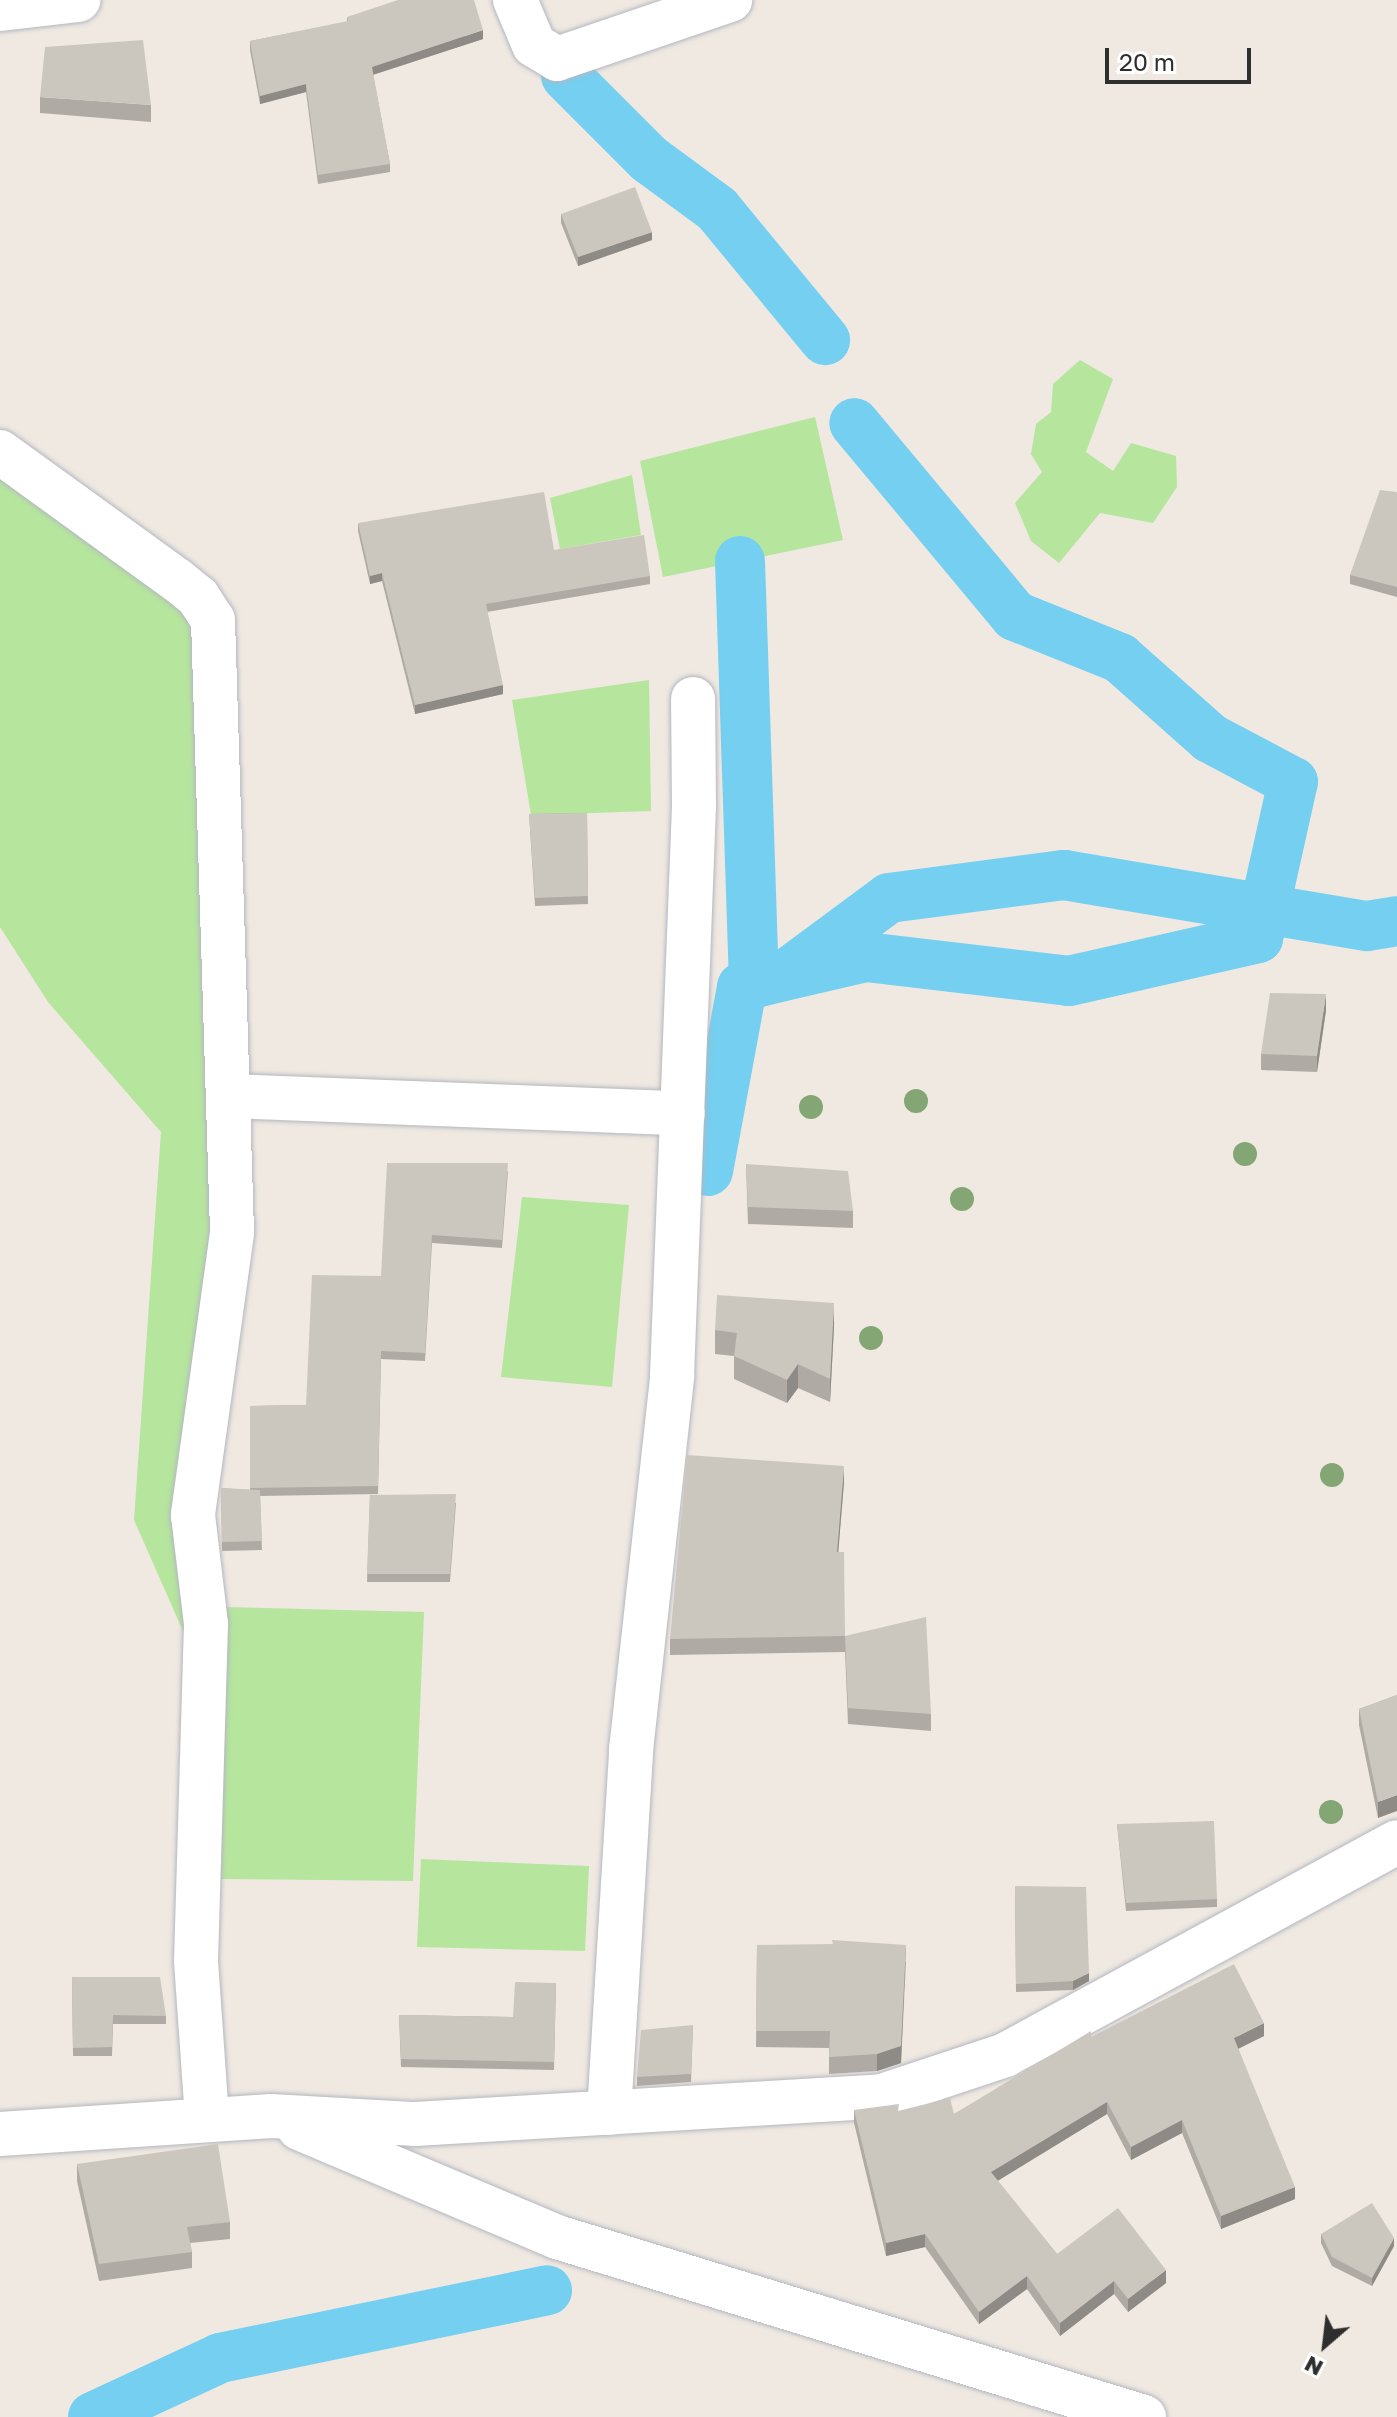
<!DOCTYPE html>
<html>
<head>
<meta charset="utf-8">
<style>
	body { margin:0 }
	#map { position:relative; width:1397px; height:2417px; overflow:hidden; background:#efe9e1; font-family:"Golos Text",sans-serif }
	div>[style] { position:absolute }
	.green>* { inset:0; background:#b6e59e }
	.canal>* { height:50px; margin:-25px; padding:0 25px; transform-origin:25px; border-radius:25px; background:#75cff0 }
	.roads { filter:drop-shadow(0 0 2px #b4b7c1) drop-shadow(0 0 2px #b4b7c1) }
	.minor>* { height:44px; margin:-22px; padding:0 22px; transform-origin:22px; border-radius:22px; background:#fff }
	.trees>* { width:24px; height:24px; margin:-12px; border-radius:50%; background:#84a574 }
	.wall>* { inset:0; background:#afaba4 }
	.shaded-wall>* { inset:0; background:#8e8b86 }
	.building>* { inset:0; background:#cbc7bf }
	span { translate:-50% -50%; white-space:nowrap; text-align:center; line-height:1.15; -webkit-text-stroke:7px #fff; paint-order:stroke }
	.north { position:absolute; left:1285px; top:2305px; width:80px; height:80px; -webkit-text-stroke:6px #fff; paint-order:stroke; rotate:208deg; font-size:22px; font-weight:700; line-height:32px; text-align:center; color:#2e2e2e }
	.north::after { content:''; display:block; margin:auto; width:28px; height:36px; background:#2e2e2e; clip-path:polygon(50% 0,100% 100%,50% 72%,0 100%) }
	.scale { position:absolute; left:1105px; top:48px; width:146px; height:36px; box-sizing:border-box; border:4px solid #2e2e2e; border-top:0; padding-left:10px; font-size:24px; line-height:28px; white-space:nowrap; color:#2e2e2e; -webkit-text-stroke:6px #fff; paint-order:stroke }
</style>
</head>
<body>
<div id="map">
	<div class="green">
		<div style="clip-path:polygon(1080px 360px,1113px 379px,1086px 452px,1113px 471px,1131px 443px,1176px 456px,1177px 487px,1153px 523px,1100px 513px,1059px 563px,1031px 541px,1015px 503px,1042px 472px,1031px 454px,1036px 424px,1051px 412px,1053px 384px)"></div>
		<div style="clip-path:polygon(815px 417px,843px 540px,663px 577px,640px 461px)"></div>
		<div style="clip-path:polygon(0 470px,192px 617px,222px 1082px,194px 1656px,134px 1520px,161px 1132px,48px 1002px,0 927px)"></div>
		<div style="clip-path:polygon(632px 475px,641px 535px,560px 549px,550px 498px)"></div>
		<div style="clip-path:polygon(649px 680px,651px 811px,531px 815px,512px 700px)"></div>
		<div style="clip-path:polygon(522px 1197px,629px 1205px,612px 1387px,501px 1377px)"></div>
		<div style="clip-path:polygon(225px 1607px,424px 1612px,413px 1881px,220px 1879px)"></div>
		<div style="clip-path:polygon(421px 1859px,589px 1866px,585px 1951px,417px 1947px)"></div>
	</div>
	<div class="canal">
		<div style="left:566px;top:76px;width:117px;rotate:45deg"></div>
		<div style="left:649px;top:159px;width:84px;rotate:36.3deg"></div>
		<div style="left:717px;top:209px;width:170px;rotate:50.5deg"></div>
		<div style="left:740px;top:561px;width:422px;rotate:88.1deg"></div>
		<div style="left:754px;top:983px;width:115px;rotate:-13.1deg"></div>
		<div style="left:866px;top:957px;width:204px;rotate:6.7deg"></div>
		<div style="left:1069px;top:981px;width:194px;rotate:-12.8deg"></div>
		<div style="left:1258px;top:938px;width:160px;rotate:-77.4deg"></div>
		<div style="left:1293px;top:782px;width:94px;rotate:-152.1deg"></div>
		<div style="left:1210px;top:738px;width:120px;rotate:-138.4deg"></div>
		<div style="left:1120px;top:658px;width:113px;rotate:-158.2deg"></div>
		<div style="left:1015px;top:616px;width:251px;rotate:-129.8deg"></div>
		<div style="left:708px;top:1171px;width:187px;rotate:-79.5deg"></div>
		<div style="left:742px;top:987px;width:45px;rotate:-15.6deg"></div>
		<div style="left:785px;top:975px;width:129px;rotate:-36.5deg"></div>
		<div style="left:889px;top:898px;width:177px;rotate:-7.5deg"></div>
		<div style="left:1064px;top:875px;width:307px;rotate:9.6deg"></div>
		<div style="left:1367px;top:926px;width:30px;rotate:-9deg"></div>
		<div style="left:93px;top:2417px;width:140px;rotate:-24.9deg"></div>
		<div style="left:220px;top:2358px;width:334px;rotate:-11.7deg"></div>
	</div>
	<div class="roads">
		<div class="minor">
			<div style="left:515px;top:0;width:49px;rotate:67.1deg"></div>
			<div style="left:534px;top:45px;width:27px;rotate:31deg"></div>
			<div style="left:557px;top:59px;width:183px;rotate:-18.8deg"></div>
			<div style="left:0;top:9px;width:79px;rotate:-6.6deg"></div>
			<div style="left:0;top:452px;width:218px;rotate:35.9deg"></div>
			<div style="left:177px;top:580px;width:27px;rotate:39deg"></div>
			<div style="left:198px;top:597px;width:27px;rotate:57deg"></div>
			<div style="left:213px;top:620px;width:613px;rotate:88.22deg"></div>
			<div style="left:232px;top:1233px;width:285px;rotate:97.9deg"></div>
			<div style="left:193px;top:1515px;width:110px;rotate:83.2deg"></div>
			<div style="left:206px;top:1624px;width:337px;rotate:91.7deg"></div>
			<div style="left:196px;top:1961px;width:159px;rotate:86deg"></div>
			<div style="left:231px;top:1096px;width:452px;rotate:2.2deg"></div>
			<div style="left:609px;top:2113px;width:364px;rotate:-86.5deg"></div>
			<div style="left:631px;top:1750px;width:376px;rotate:-83.7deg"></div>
			<div style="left:672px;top:1376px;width:569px;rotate:-87.79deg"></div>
			<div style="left:694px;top:807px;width:108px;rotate:-90.5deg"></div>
			<div style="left:299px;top:2128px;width:280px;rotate:22.9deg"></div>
			<div style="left:557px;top:2237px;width:614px;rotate:17.05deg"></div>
			<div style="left:0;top:2134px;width:272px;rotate:-3.8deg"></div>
			<div style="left:271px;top:2116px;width:145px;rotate:3.2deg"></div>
			<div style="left:416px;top:2124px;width:467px;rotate:-3.4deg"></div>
			<div style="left:882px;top:2096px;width:130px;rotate:-18.4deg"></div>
			<div style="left:1005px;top:2055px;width:446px;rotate:-28.5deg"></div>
		</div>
	</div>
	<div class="trees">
		<div style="left:916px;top:1101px"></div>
		<div style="left:811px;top:1107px"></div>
		<div style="left:1245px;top:1154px"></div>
		<div style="left:962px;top:1199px"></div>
		<div style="left:871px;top:1338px"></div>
		<div style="left:1332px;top:1475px"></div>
		<div style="left:1331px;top:1812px"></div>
	</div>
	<div class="wall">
		<div style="clip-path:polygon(347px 17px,483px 39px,373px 75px,390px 164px,390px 172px,318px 184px,306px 92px,260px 104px,250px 50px,250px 41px,347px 22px)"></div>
		<div style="clip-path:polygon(40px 97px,151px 105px,151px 122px,40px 113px)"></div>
		<div style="clip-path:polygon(561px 214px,652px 240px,578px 266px,561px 223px)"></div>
		<div style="clip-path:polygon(1397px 492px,1397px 597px,1350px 584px,1350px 575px)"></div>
		<div style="clip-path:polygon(358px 523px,554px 550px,650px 576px,650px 584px,487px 612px,503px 694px,415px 714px,382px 581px,370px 584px,358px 531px)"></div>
		<div style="clip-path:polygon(587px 813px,588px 904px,535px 906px,529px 814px)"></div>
		<div style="clip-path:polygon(1326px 1010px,1317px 1072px,1261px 1070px,1261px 1054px)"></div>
		<div style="clip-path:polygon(746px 1164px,853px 1211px,853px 1228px,748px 1224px)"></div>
		<div style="clip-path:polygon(508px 1171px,502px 1248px,432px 1243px,425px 1361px,381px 1359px,378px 1494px,260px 1496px,262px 1550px,222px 1551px,221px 1488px,250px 1490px,250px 1406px,306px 1405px,381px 1276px)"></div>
		<div style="clip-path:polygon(834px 1326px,830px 1402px,798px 1388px,787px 1403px,734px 1379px,734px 1356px,715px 1354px,715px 1330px)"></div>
		<div style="clip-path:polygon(844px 1482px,838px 1552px,845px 1636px,931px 1714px,931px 1731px,848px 1724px,845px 1652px,670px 1655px,670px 1639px)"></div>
		<div style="clip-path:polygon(370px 1495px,456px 1503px,450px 1582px,367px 1582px)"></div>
		<div style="clip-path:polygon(1397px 1695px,1378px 1818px,1359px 1725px,1359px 1709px)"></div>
		<div style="clip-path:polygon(1117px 1824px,1217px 1899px,1217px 1907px,1126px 1911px)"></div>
		<div style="clip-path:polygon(1015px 1886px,1089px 1981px,1073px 1990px,1016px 1992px)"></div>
		<div style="clip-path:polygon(757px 1945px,906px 1962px,901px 2063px,877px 2071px,829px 2074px,829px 2048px,756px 2047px)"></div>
		<div style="clip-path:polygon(72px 1977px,166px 2016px,166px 2024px,113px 2024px,112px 2056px,73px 2056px)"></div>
		<div style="clip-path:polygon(556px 1983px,554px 2070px,401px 2067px,399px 2015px,513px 2017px)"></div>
		<div style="clip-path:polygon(693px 2025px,691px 2082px,637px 2086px,637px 2077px)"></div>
		<div style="clip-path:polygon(1264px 2036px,1238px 2048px,1295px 2199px,1221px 2229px,1182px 2133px,1131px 2160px,1107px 2114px,997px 2180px,1057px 2254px,1166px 2283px,1128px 2312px,1114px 2294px,1060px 2336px,1027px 2289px,979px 2324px,925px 2247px,886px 2256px,854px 2123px,854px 2110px,954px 2114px,1091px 2037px)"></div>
		<div style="clip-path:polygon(77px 2164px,230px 2222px,230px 2239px,190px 2243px,192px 2252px,192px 2268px,99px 2281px,77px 2181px)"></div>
		<div style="clip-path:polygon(1321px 2234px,1394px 2246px,1372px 2286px,1332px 2266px,1321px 2243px)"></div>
	</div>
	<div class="shaded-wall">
		<div style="clip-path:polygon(483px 30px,483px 39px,372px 75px,372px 67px)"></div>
		<div style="clip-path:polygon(306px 84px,306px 92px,260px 104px,260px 96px)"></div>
		<div style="clip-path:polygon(652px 232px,652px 240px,578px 266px,578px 257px)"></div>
		<div style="clip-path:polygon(382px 573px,382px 581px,370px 584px,370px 576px)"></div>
		<div style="clip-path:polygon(503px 685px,503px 694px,415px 714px,415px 705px)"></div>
		<div style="clip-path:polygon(1326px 994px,1326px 1010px,1317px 1072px,1317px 1056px)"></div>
		<div style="clip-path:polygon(834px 1303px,834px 1326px,830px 1402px,830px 1379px)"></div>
		<div style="clip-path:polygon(798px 1364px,798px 1388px,787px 1403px,787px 1380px)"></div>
		<div style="clip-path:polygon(844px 1466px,844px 1482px,837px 1568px,837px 1552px)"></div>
		<div style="clip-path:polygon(1397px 1795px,1397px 1811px,1378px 1818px,1378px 1802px)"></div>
		<div style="clip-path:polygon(906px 1945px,901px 2063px,877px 2071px,877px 2054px)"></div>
		<div style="clip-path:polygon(1089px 1973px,1089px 1981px,1073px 1990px,1073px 1981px)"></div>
		<div style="clip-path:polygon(1264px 2023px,1264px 2036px,1234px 2051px,1234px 2038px)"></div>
		<div style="clip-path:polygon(1107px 2102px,1107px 2114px,991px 2185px,991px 2172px)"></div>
		<div style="clip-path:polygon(1182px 2120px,1182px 2133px,1131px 2160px,1131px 2147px)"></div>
		<div style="clip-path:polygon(1295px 2187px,1295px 2199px,1221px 2229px,1221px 2216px)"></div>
		<div style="clip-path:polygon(925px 2234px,925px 2247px,886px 2256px,886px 2243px)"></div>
		<div style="clip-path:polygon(1394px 2238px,1394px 2246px,1372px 2286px,1372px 2278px)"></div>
		<div style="clip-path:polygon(1166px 2270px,1166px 2283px,1128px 2312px,1128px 2299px)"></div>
		<div style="clip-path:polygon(1027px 2276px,1027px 2289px,979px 2324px,979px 2312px)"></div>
		<div style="clip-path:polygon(1114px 2281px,1114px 2294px,1060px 2336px,1060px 2323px)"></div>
	</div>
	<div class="building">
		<div style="clip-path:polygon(398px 0,474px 0,483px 30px,372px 67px,390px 164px,318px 175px,306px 84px,260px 96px,250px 41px,348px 21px,347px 17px)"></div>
		<div style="clip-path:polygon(143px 40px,151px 105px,40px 97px,45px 47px)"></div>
		<div style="clip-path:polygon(635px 187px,652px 232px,578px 257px,561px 214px)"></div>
		<div style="clip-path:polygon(1380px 490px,1397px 492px,1397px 587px,1350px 575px)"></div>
		<div style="clip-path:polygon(544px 492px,554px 550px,644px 535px,650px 576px,486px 604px,503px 685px,415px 705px,382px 573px,370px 576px,358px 523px)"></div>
		<div style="clip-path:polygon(587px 813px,588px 896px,535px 898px,529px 814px)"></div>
		<div style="clip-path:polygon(1270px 993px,1326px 994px,1317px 1056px,1261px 1054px)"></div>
		<div style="clip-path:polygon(387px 1163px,508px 1163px,502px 1240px,432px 1235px,425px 1353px,381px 1351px,378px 1486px,250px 1488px,250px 1406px,306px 1405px,312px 1275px,381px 1276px)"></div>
		<div style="clip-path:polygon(746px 1164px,848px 1171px,853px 1211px,748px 1207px)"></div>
		<div style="clip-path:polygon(717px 1295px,834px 1303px,830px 1379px,798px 1364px,787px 1380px,734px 1356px,737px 1333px,715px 1330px)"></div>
		<div style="clip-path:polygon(687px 1455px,844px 1466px,837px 1552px,844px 1552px,845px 1636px,670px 1639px)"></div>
		<div style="clip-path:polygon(221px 1488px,260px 1490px,262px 1541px,222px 1542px)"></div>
		<div style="clip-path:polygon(456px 1494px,450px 1574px,367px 1574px,370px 1495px)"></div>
		<div style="clip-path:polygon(926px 1617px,931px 1714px,848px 1708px,845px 1636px)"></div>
		<div style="clip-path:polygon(1397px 1695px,1397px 1795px,1378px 1802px,1359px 1709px)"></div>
		<div style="clip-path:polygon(1214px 1821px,1217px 1899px,1126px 1903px,1117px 1824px)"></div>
		<div style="clip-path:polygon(1015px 1886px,1086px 1887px,1089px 1973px,1073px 1981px,1016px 1984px)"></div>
		<div style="clip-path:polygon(832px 1940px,906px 1945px,901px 2046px,877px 2054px,829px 2057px,830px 2031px,756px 2031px,757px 1945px,833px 1944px)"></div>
		<div style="clip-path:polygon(1234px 1964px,1264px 2023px,1234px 2038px,1295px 2187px,1221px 2216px,1182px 2120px,1131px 2147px,1107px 2102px,991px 2172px,1057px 2254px,1118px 2208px,1166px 2270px,1128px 2299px,1114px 2281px,1060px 2323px,1027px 2276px,979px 2312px,925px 2234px,886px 2243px,854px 2110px,899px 2104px,898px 2111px,950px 2098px,954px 2114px,1091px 2031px,1091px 2037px)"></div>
		<div style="clip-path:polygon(72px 1977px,160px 1977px,166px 2016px,113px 2015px,112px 2047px,73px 2048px)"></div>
		<div style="clip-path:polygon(515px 1982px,556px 1983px,554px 2062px,401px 2059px,399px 2015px,513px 2017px)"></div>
		<div style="clip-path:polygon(693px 2025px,691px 2074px,637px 2077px,641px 2030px)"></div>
		<div style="clip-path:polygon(218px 2144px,230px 2222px,187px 2227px,192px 2252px,99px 2264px,77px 2164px)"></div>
		<div style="clip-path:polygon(1372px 2203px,1394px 2238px,1372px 2278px,1332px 2257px,1321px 2234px)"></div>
	</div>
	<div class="north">N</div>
	<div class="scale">20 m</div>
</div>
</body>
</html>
